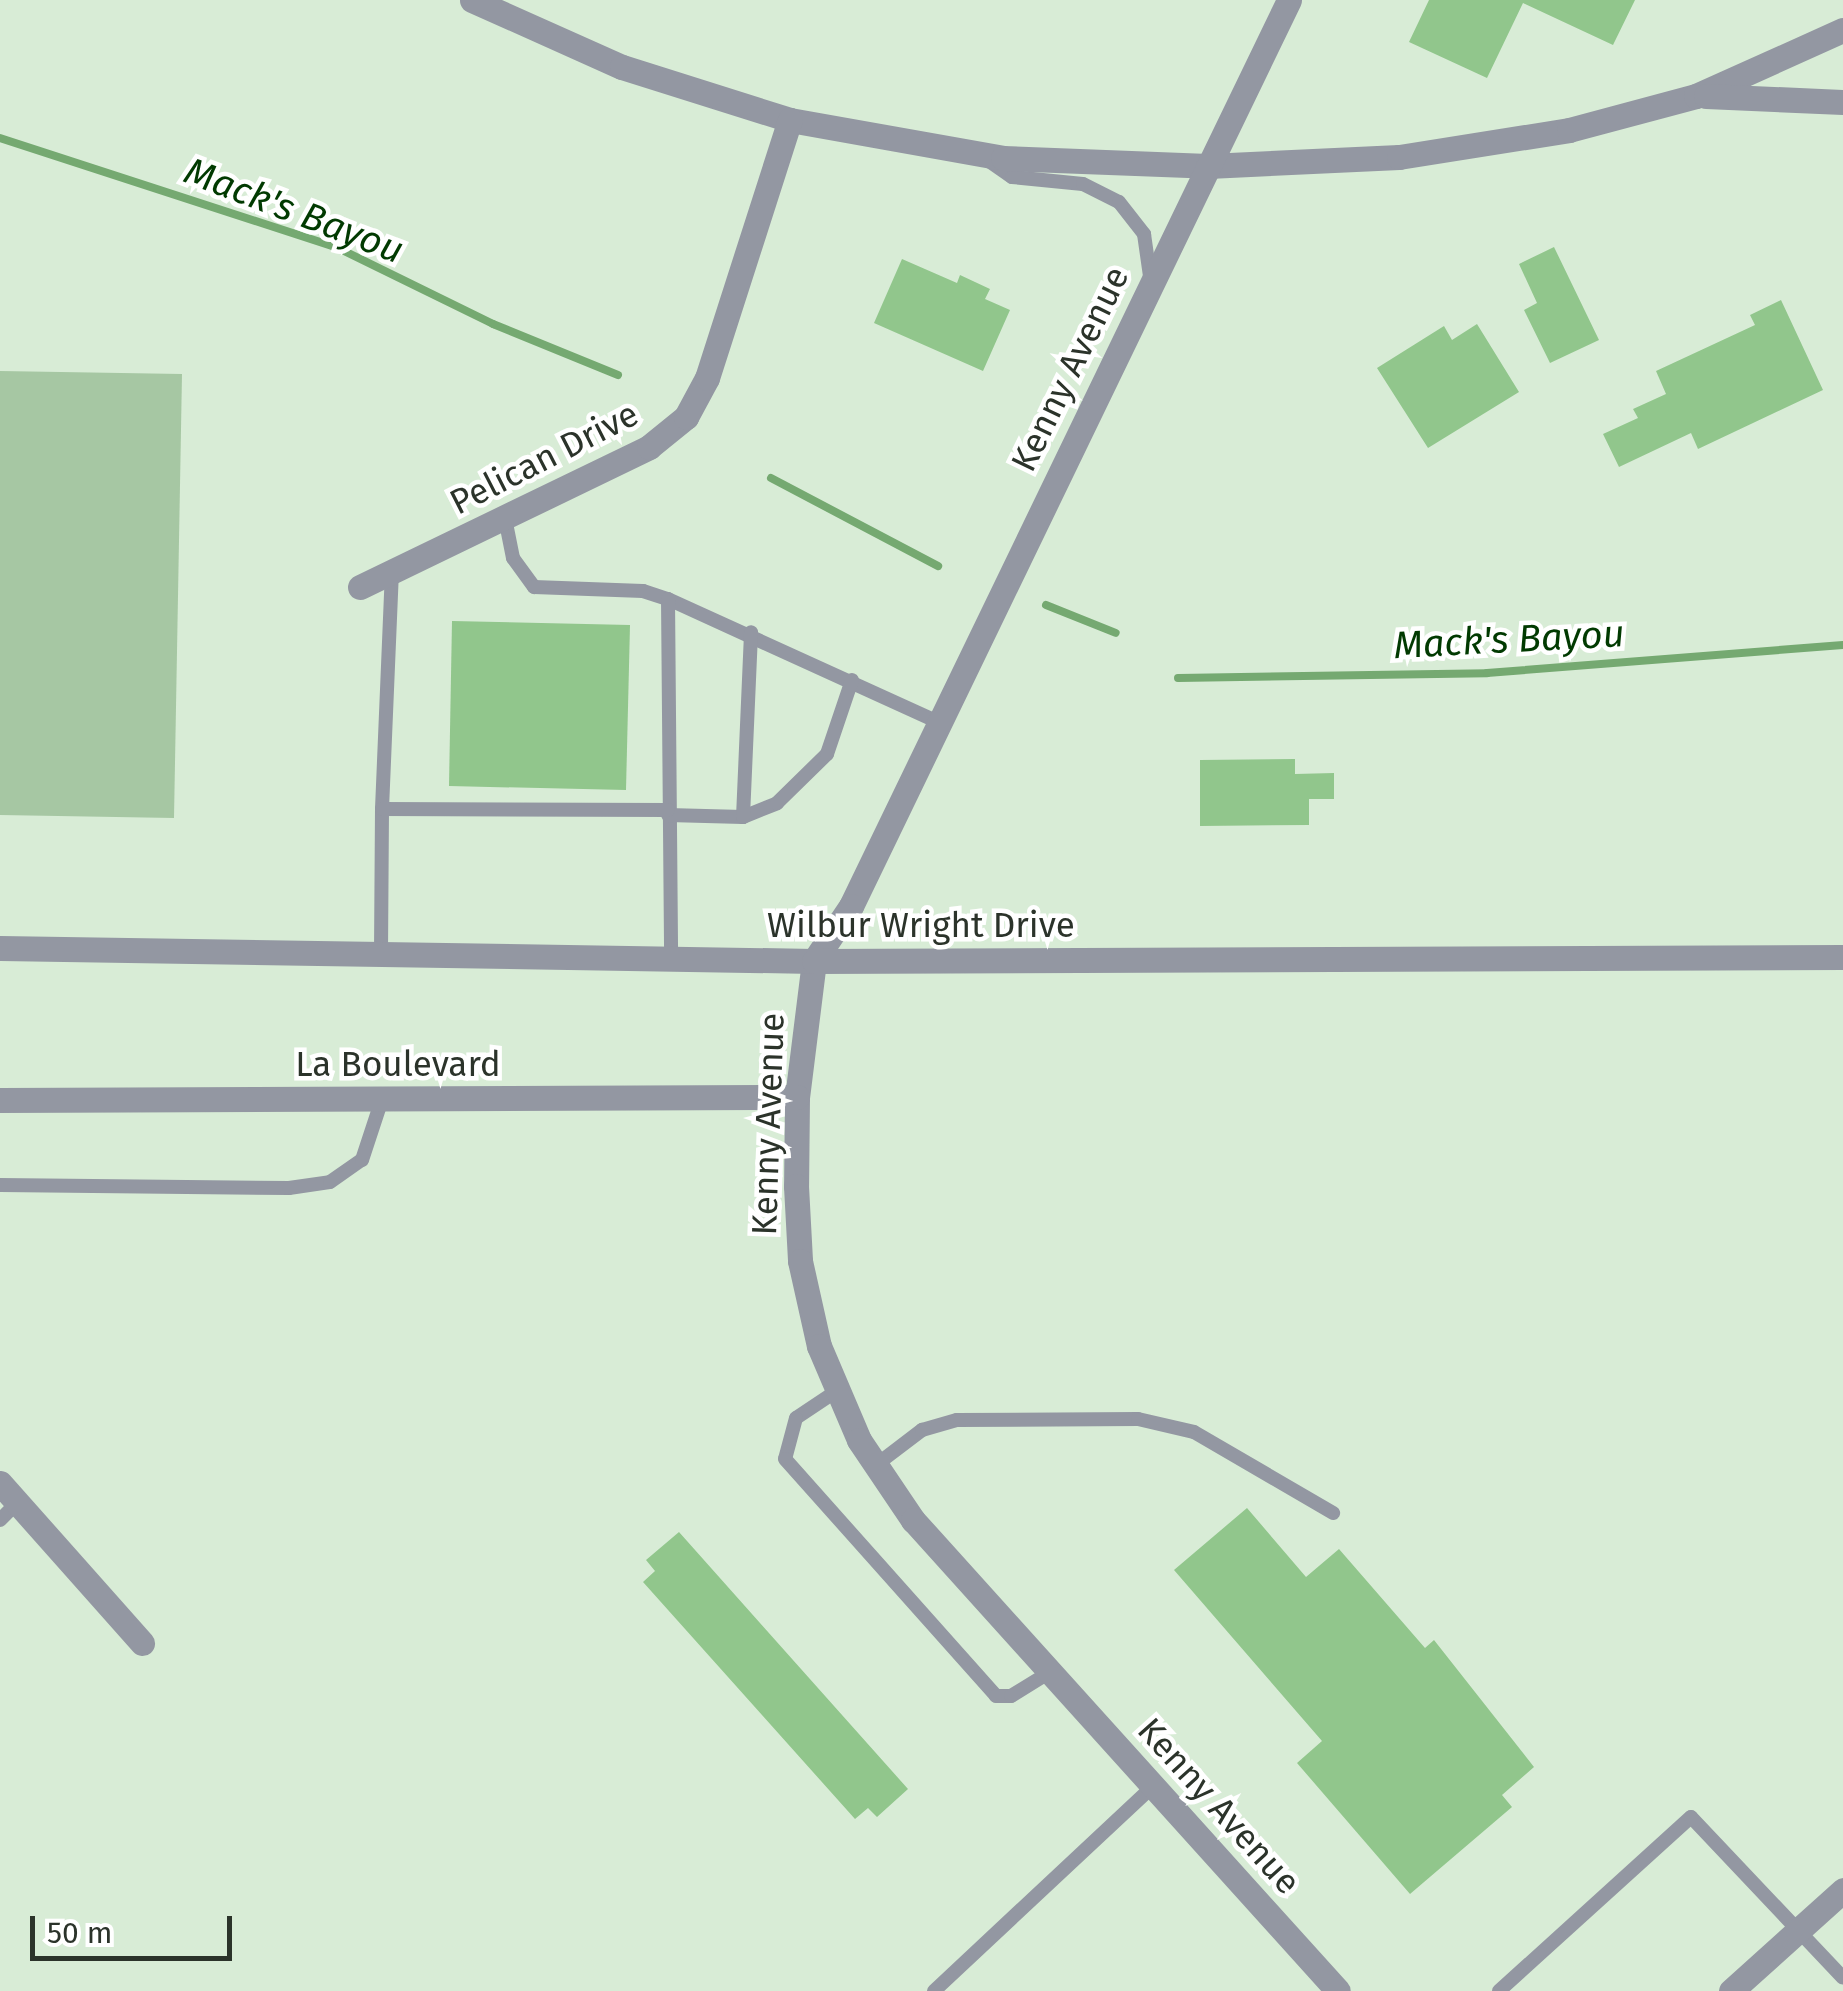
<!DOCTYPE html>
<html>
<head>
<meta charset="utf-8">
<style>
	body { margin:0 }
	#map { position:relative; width:1843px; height:1991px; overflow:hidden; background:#d8ecd6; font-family:"Fira Sans",sans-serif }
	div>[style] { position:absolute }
	.green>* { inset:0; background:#a6c7a3 }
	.stream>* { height:8px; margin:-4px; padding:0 4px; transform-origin:4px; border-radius:4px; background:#75a971 }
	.building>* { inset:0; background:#91c68c }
	.lane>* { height:14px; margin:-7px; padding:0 7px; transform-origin:7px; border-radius:7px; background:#9397a2 }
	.street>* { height:25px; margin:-12.5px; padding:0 12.5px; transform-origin:12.5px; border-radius:12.5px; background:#9397a2 }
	span { translate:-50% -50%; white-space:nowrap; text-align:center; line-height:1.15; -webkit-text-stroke:9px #fff; paint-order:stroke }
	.street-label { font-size:35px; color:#2b332a }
	.water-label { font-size:38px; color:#013a01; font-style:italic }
	.scale { position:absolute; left:30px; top:1916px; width:202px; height:45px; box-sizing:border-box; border:5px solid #2b332a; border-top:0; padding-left:12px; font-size:30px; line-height:35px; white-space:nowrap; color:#2b332a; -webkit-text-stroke:8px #fff; paint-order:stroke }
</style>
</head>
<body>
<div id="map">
	<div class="green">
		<div style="clip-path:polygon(0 371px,182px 374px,174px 818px,0 815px)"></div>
	</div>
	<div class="stream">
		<div style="left:0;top:138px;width:353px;rotate:18deg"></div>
		<div style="left:336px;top:247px;width:175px;rotate:26.1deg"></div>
		<div style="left:493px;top:324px;width:135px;rotate:22.2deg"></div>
		<div style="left:771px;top:478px;width:189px;rotate:27.8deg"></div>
		<div style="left:1046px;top:605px;width:75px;rotate:21.8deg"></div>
		<div style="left:1178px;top:678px;width:309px;rotate:-0.9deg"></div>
		<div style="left:1487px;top:673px;width:357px;rotate:-4.5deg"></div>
	</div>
	<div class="building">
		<div style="clip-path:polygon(1429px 0,1635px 0,1613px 45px,1523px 3px,1487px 78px,1409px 42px)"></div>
		<div style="clip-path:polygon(1554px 247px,1599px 340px,1550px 363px,1524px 310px,1537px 303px,1519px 264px)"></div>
		<div style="clip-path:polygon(902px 259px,957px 283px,960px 275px,990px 289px,985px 299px,1010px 310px,983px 371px,874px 323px)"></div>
		<div style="clip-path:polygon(1781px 300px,1823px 390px,1698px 449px,1691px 433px,1619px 467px,1603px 434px,1638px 418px,1633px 409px,1666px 394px,1656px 371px,1755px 325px,1750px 315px)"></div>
		<div style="clip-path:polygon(1477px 324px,1519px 392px,1428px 448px,1377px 368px,1444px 326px,1452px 340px)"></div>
		<div style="clip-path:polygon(452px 621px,630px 625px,626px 790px,449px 786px)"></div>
		<div style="clip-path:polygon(1295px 759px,1295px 774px,1334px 773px,1334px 799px,1309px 799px,1309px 825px,1200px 826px,1200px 760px)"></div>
		<div style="clip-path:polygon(1247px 1508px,1306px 1577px,1339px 1549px,1425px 1648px,1434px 1640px,1534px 1767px,1502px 1795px,1512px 1807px,1410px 1894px,1297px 1763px,1322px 1741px,1174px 1570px)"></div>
		<div style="clip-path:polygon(679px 1532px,908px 1789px,877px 1817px,868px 1808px,855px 1819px,643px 1582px,655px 1571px,646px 1560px)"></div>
	</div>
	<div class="lane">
		<div style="left:989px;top:161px;width:28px;rotate:35deg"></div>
		<div style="left:1012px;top:177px;width:71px;rotate:5.6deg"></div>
		<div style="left:1083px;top:184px;width:40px;rotate:26.6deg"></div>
		<div style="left:1119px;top:202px;width:41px;rotate:52deg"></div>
		<div style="left:1144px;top:234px;width:42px;rotate:81.9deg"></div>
		<div style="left:505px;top:518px;width:41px;rotate:78.7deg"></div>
		<div style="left:513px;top:558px;width:36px;rotate:54deg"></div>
		<div style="left:534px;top:587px;width:109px;rotate:2.1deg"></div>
		<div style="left:643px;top:591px;width:26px;rotate:18deg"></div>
		<div style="left:668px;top:599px;width:299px;rotate:24.5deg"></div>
		<div style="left:668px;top:599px;width:359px;rotate:89.5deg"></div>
		<div style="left:382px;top:809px;width:237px;rotate:-87.6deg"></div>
		<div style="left:668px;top:815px;width:75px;rotate:1.5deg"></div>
		<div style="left:743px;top:817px;width:37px;rotate:-22deg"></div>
		<div style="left:777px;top:803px;width:70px;rotate:-44.4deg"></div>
		<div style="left:827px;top:754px;width:78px;rotate:-71.3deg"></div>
		<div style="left:743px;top:817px;width:185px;rotate:-87.5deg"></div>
		<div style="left:381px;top:953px;width:144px;rotate:-89.6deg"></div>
		<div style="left:382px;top:809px;width:286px;rotate:0.2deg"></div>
		<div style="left:0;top:1185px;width:289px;rotate:0.6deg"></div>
		<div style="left:289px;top:1188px;width:41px;rotate:-8.3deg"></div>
		<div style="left:330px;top:1182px;width:39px;rotate:-35deg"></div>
		<div style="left:362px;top:1160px;width:64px;rotate:-71.8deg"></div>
		<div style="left:838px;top:1390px;width:50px;rotate:146.3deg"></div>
		<div style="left:796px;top:1418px;width:42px;rotate:105deg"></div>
		<div style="left:785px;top:1459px;width:317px;rotate:48.3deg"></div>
		<div style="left:996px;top:1696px;width:15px"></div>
		<div style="left:1011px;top:1696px;width:46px;rotate:-31.6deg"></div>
		<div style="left:876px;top:1465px;width:58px;rotate:-37.3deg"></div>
		<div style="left:922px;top:1430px;width:36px;rotate:-16deg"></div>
		<div style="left:957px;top:1420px;width:181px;rotate:-0.3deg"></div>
		<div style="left:1138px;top:1419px;width:57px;rotate:13.1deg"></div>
		<div style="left:1194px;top:1432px;width:161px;rotate:30.2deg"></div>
		<div style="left:0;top:1520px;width:24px;rotate:-45deg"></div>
		<div style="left:934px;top:1991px;width:300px;rotate:-43.1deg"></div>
		<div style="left:1499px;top:1991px;width:259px;rotate:-42.2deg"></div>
		<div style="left:1691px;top:1817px;width:221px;rotate:46.6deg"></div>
	</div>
	<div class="street">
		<div style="left:472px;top:0;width:164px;rotate:24.1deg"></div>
		<div style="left:622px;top:67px;width:176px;rotate:17.5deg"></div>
		<div style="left:790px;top:120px;width:216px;rotate:10.1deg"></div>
		<div style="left:1003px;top:158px;width:205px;rotate:2.2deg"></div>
		<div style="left:1208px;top:166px;width:191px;rotate:-2.7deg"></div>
		<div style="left:1399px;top:157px;width:172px;rotate:-9deg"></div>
		<div style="left:1569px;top:130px;width:131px;rotate:-15deg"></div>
		<div style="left:1696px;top:96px;width:161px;rotate:-24.2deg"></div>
		<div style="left:1289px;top:0;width:1006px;rotate:115.8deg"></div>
		<div style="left:851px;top:906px;width:66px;rotate:123.9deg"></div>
		<div style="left:814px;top:961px;width:137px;rotate:97.1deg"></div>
		<div style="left:797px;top:1097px;width:89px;rotate:90.6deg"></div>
		<div style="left:796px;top:1186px;width:75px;rotate:86.9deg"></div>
		<div style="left:800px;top:1261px;width:87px;rotate:77.4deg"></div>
		<div style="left:819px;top:1346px;width:102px;rotate:66.9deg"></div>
		<div style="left:859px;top:1440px;width:97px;rotate:56deg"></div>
		<div style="left:913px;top:1520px;width:634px;rotate:47.94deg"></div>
		<div style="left:1706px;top:96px;width:137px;rotate:2.5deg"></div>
		<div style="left:360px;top:587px;width:321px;rotate:-25.8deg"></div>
		<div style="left:649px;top:447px;width:48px;rotate:-39deg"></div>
		<div style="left:686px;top:417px;width:44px;rotate:-61.7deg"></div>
		<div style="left:707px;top:378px;width:271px;rotate:-72.2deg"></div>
		<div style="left:0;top:948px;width:814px;rotate:0.91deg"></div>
		<div style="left:814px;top:961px;width:1029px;rotate:-0.22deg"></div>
		<div style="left:0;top:1100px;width:797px;rotate:-0.22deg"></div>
		<div style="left:0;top:1483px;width:214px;rotate:48.4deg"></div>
		<div style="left:1731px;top:1991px;width:151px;rotate:-42deg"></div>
	</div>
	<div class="street-label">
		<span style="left:1070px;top:369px;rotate:-64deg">Kenny Avenue</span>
		<span style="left:544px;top:458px;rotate:-27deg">Pelican Drive</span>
		<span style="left:921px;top:925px">Wilbur Wright Drive</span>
		<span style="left:398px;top:1064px">La Boulevard</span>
		<span style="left:768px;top:1124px;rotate:-88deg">Kenny Avenue</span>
		<span style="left:1219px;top:1806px;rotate:48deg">Kenny Avenue</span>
	</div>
	<div class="water-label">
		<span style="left:294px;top:211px;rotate:21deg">Mack's Bayou</span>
		<span style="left:1509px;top:640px;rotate:-3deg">Mack's Bayou</span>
	</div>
	<div class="scale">50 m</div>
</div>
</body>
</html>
